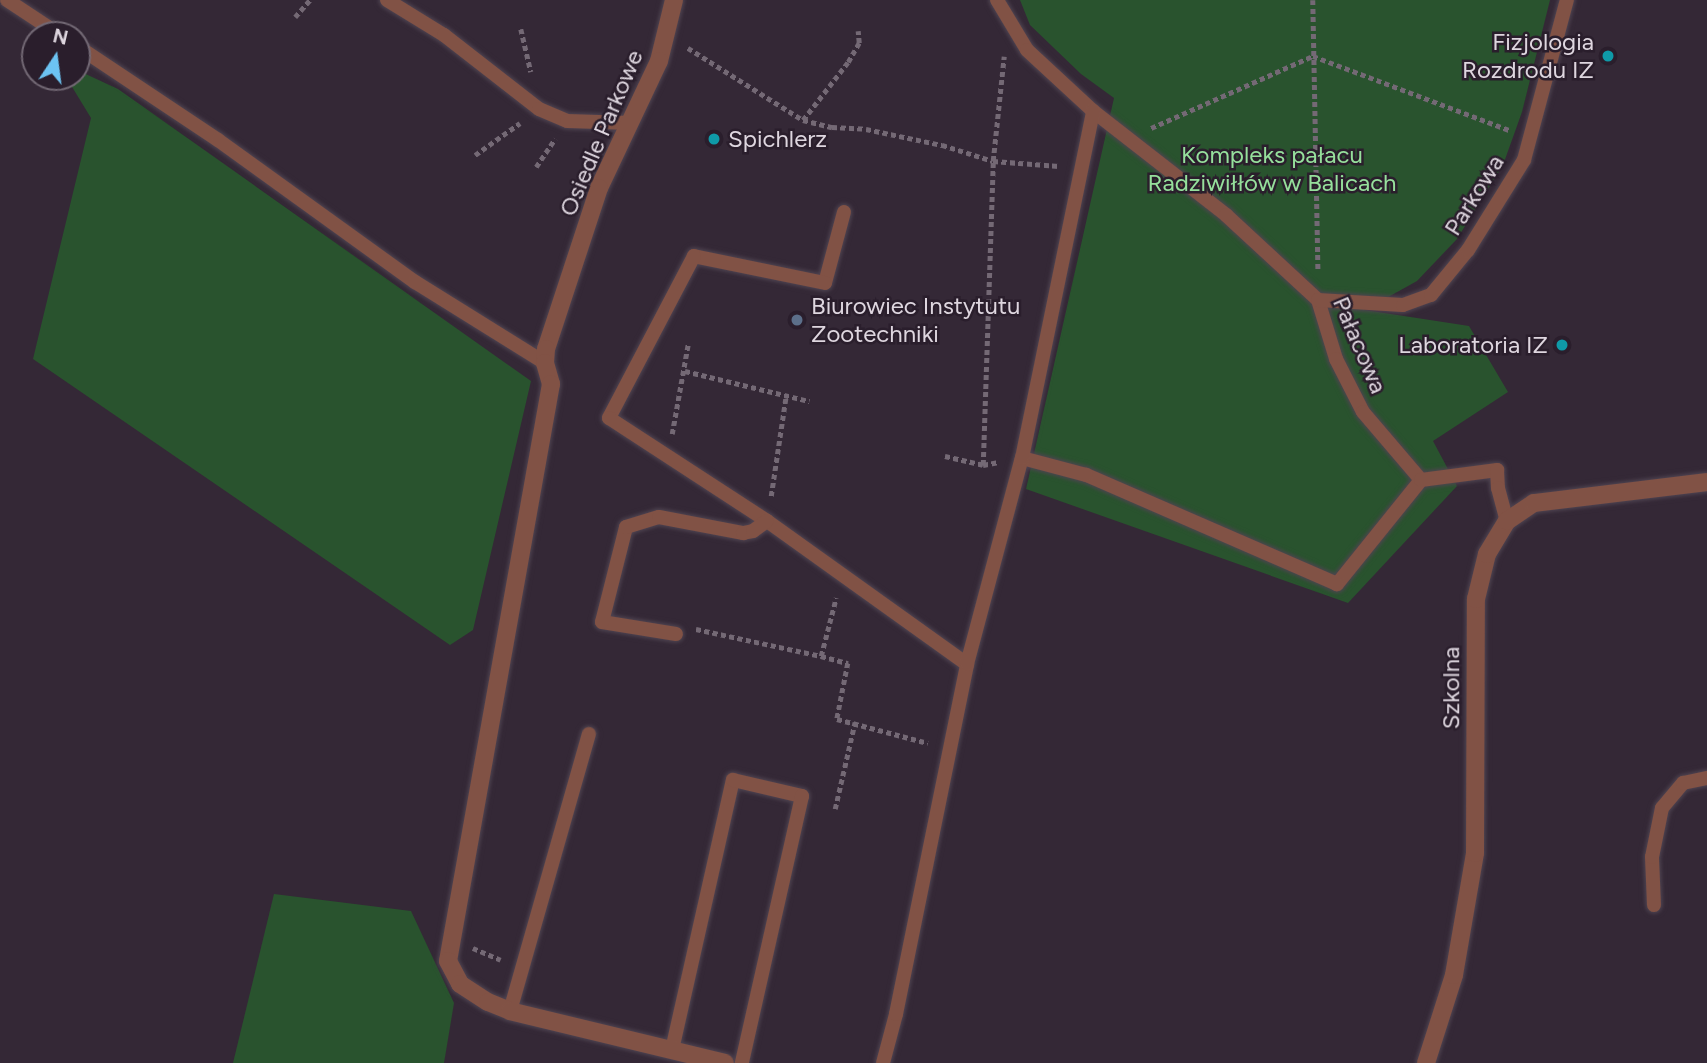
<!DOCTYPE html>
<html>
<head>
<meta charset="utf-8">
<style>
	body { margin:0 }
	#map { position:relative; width:1707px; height:1063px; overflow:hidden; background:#342836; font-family:Figtree,sans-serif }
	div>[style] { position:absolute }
	.green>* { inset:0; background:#29532e }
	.path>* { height:4.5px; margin-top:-2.25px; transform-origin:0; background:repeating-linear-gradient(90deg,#746975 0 5px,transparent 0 8.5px) }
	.roads { filter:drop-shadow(0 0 2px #4f4451) drop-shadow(0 0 2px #4f4451) }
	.service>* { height:14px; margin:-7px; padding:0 7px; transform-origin:7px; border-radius:7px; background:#815245 }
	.minor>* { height:18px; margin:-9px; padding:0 9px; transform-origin:9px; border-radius:9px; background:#815245 }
	.tertiary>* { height:18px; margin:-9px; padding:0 9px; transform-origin:9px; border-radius:9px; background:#815245 }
	.dots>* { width:19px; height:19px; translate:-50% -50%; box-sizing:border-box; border:4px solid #2a1e2c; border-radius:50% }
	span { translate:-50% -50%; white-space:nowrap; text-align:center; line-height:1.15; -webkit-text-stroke:5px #2a1e2c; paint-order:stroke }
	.poi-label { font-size:24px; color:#ded6df }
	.right { translate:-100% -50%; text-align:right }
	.left { translate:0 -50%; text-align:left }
	.street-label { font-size:24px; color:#ded6df }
	.park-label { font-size:24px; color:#96e09c }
	.north { position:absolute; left:21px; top:21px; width:70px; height:70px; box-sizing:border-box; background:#2a1e2c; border:2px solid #726874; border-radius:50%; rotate:13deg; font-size:19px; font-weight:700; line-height:28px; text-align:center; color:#ded6df }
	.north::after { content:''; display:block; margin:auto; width:24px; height:32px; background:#6cc3f2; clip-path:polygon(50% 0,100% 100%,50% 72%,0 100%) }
</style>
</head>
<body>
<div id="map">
	<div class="green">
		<div style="clip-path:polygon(1020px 0,1550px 0,1522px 112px,1503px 165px,1457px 239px,1417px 281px,1365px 310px,1469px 326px,1508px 392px,1433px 441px,1457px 486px,1348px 603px,1026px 489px,1114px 98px,1081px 74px,1030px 25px)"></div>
		<div style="clip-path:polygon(77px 70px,118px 89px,531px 381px,473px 630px,450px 645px,33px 359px,91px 118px,66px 77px,77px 77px)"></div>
		<div style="clip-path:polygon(274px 894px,411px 911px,454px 1003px,444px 1063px,233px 1063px)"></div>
	</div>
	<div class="path">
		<div style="left:1313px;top:0;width:269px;rotate:88.9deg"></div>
		<div style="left:295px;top:17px;width:23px;rotate:-49deg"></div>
		<div style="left:521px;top:29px;width:44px;rotate:76.9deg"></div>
		<div style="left:688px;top:48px;width:136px;rotate:32.1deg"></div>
		<div style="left:803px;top:120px;width:30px;rotate:14deg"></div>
		<div style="left:832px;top:127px;width:34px;rotate:3deg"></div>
		<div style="left:866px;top:129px;width:78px;rotate:11.9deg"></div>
		<div style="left:942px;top:145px;width:53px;rotate:17.4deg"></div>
		<div style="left:993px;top:161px;width:66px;rotate:4.3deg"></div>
		<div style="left:803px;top:120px;width:73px;rotate:-52.2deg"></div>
		<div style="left:848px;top:62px;width:22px;rotate:-60deg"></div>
		<div style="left:859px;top:43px;width:12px;rotate:-95deg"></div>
		<div style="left:1151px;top:128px;width:177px;rotate:-24deg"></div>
		<div style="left:1313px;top:56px;width:210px;rotate:20.7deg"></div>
		<div style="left:475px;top:155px;width:55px;rotate:-35.4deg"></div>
		<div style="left:536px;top:167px;width:34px;rotate:-56deg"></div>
		<div style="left:685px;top:371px;width:128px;rotate:13.6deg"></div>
		<div style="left:672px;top:434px;width:91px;rotate:-79.9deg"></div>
		<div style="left:945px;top:456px;width:39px;rotate:13deg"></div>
		<div style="left:983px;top:465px;width:16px;rotate:-11deg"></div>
		<div style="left:983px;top:465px;width:304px;rotate:-88.1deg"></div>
		<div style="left:993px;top:161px;width:105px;rotate:-84deg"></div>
		<div style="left:771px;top:496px;width:101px;rotate:-81.5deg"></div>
		<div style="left:696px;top:629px;width:128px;rotate:12.2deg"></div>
		<div style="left:821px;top:656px;width:60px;rotate:-75.5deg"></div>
		<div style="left:821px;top:656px;width:28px;rotate:15deg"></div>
		<div style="left:848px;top:663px;width:57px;rotate:101.1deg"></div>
		<div style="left:837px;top:719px;width:94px;rotate:14.8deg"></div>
		<div style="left:835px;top:809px;width:89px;rotate:-77.1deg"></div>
		<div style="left:473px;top:948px;width:30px;rotate:23deg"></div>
	</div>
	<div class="roads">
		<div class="service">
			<div style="left:7px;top:0;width:64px;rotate:33.4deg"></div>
			<div style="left:387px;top:0;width:67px;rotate:31.6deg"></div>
			<div style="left:444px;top:35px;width:120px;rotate:37.9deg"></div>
			<div style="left:539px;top:109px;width:30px;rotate:23deg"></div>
			<div style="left:567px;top:121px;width:64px;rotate:1.8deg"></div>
			<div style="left:997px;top:0;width:58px;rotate:59deg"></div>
			<div style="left:1027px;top:50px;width:90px;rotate:42.7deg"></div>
			<div style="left:1093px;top:111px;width:169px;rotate:38deg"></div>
			<div style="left:1226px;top:215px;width:125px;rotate:42.7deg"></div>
			<div style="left:1318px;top:300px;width:62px;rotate:73deg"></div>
			<div style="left:1336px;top:359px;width:59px;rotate:63deg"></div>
			<div style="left:1363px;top:412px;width:89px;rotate:49.5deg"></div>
			<div style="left:1421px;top:480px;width:134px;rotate:128.9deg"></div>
			<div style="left:1337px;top:584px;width:274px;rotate:-156.5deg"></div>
			<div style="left:1086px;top:475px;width:66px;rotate:-165.1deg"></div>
			<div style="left:77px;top:46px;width:169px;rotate:33.7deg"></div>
			<div style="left:218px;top:140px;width:243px;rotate:35.8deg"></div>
			<div style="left:415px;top:282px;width:153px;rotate:31.9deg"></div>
			<div style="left:844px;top:212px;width:73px;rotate:105deg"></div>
			<div style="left:825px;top:283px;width:134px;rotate:-168.4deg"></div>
			<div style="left:694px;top:256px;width:183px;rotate:117.7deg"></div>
			<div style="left:609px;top:418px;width:189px;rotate:33.1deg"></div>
			<div style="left:767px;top:521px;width:246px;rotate:35.6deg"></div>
			<div style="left:1318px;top:300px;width:85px;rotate:3.4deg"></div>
			<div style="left:1403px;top:305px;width:30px;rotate:-20deg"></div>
			<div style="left:1431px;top:295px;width:58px;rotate:-50.6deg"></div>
			<div style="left:1468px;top:250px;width:106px;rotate:-58.1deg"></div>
			<div style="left:1524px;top:160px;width:166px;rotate:-75deg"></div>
			<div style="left:1421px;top:480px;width:77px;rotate:-7.5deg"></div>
			<div style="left:1497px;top:470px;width:18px;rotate:87deg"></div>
			<div style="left:1498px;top:488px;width:34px;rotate:75deg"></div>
			<div style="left:676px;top:634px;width:75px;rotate:-170.8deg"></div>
			<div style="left:602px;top:622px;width:98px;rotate:-75.8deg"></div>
			<div style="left:626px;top:527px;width:34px;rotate:-17deg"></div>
			<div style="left:659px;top:517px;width:86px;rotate:10.8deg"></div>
			<div style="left:743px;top:533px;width:10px;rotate:-11deg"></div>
			<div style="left:753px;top:531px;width:17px;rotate:-36deg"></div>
			<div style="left:1654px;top:905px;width:48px;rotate:-92.4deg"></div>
			<div style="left:1652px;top:857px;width:50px;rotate:-78.5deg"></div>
			<div style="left:1662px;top:808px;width:33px;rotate:-50deg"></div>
			<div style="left:1683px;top:783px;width:25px;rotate:-12deg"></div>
			<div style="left:510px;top:1011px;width:288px;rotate:-74.1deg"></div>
			<div style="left:672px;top:1050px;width:277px;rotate:-77.3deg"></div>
			<div style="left:733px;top:780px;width:71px;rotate:13.1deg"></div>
			<div style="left:802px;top:796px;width:274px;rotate:102.7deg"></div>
			<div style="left:883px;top:1063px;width:51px;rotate:-75.1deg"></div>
			<div style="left:896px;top:1014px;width:357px;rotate:-78.5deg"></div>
			<div style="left:967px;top:664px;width:213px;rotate:-75.1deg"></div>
			<div style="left:1022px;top:458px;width:354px;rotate:-78.4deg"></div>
		</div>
		<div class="minor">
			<div style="left:674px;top:0;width:63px;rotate:103.8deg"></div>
			<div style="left:659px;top:61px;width:140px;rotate:115.3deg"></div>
			<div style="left:599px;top:188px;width:169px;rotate:108.2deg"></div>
			<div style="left:546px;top:349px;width:14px;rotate:94deg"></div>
			<div style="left:545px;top:363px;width:22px;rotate:74deg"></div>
			<div style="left:551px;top:384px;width:586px;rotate:100.12deg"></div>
			<div style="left:448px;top:961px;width:26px;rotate:62deg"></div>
			<div style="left:460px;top:984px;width:33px;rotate:33deg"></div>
			<div style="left:488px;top:1002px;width:24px;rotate:22deg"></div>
			<div style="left:510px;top:1011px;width:221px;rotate:13.6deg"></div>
		</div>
		<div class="tertiary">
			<div style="left:1426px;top:1063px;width:92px;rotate:-72.3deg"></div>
			<div style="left:1454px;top:975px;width:124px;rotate:-80.2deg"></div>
			<div style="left:1475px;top:853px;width:254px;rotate:-89.8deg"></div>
			<div style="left:1476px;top:599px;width:46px;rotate:-76.3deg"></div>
			<div style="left:1487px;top:554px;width:39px;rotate:-59deg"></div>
			<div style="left:1507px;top:521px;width:32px;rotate:-34deg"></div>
			<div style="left:1534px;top:503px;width:174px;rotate:-6.9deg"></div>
		</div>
	</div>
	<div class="dots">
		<div style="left:1608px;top:56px;background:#0f9aa8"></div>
		<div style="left:714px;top:139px;background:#0f9aa8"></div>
		<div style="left:797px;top:320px;background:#5c6f8a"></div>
		<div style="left:1562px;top:345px;background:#0f9aa8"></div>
	</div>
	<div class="poi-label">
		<span class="right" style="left:1594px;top:56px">Fizjologia<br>Rozdrodu IZ</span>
		<span class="left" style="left:728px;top:139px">Spichlerz</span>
		<span class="left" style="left:811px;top:320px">Biurowiec Instytutu<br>Zootechniki</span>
		<span class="right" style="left:1548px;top:345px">Laboratoria IZ</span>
	</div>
	<div class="street-label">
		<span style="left:601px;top:133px;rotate:-67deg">Osiedle Parkowe</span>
		<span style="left:1474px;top:195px;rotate:-58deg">Parkowa</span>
		<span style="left:1360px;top:345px;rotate:67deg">Pałacowa</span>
		<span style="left:1451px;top:688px;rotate:-90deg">Szkolna</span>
	</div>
	<div class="park-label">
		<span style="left:1272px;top:169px">Kompleks pałacu<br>Radziwiłłów w Balicach</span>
	</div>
	<div class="north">N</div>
</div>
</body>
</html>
